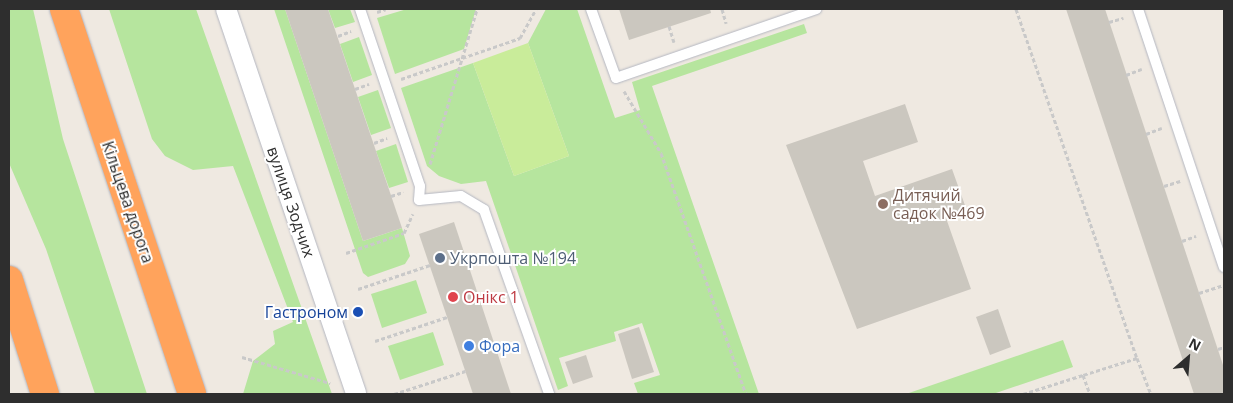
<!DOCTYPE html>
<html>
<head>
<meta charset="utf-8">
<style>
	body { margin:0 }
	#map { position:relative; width:1233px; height:403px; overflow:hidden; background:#efe9e1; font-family:"Open Sans",sans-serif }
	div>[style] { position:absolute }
	.green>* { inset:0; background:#b6e59e }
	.pitch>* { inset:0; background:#c9ec9a }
	.building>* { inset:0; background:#cbc7bf }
	.path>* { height:3px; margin-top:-1.5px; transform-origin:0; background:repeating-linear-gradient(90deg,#c9c9c9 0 4px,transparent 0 6.5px) }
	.roads { filter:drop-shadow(0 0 1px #b4b7c1) drop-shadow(0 0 1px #b4b7c1) }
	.lane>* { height:10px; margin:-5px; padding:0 5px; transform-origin:5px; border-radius:5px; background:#fff }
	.street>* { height:20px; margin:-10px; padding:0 10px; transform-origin:10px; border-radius:10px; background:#fff }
	.highway>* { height:28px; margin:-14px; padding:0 14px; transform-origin:14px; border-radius:14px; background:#ffa35c }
	.dots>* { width:14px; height:14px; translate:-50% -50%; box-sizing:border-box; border:2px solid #fff; border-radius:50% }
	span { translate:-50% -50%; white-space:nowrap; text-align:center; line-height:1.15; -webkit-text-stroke:4px #fff; paint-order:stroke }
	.education-label { font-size:16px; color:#785e54 }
	.left { translate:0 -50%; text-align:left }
	.street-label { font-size:16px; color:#2e2e2e }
	.service-label { font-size:16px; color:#4e5e75 }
	.health-label { font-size:16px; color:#be3a42 }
	.transit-label { font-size:16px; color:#164399 }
	.right { translate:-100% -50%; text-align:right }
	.shop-label { font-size:16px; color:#366cbe }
	.frame { position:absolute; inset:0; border:10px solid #2e2e2e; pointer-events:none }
	.north { position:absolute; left:1163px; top:333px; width:50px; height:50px; -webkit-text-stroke:4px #fff; paint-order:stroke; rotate:27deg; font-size:14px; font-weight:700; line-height:20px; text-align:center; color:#2e2e2e }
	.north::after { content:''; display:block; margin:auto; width:18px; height:22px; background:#2e2e2e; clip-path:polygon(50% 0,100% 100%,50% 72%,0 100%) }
</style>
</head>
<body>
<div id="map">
	<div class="green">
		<div style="clip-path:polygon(9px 9px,33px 9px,63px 139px,147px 394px,95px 394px,46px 249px,9px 163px)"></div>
		<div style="clip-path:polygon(109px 9px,196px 9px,332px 394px,243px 394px,253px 361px,275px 344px,273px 331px,293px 322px,233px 166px,193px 170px,165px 156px,152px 139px)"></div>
		<div style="clip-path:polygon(274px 9px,285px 9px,363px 241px,402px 228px,410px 256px,405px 264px,368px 277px,363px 273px)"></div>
		<div style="clip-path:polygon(328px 9px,350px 9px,355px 22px,335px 28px)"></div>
		<div style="clip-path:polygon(407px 9px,476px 9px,464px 49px,395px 74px,377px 18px)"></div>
		<div style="clip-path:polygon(546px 9px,577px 9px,615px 118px,640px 110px,632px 82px,804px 24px,807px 33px,652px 86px,759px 394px,638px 394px,634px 383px,660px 375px,642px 323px,614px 332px,616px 341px,559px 358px,568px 386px,558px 390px,486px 181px,461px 184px,439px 176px,427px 166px,401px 88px,473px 63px,514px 176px,569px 156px,528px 43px)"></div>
		<div style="clip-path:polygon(359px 37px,372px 75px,353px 82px,340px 44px)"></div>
		<div style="clip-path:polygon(378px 90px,391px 128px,371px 135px,358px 97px)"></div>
		<div style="clip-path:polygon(396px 144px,408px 182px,389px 188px,376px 151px)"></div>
		<div style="clip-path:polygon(416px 280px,427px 313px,382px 328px,371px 294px)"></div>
		<div style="clip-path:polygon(433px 332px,444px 365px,400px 380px,388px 346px)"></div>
		<div style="clip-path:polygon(1063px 340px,1073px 367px,993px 394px,906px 394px)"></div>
	</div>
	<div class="pitch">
		<div style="clip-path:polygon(528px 43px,569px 156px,514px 176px,473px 63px)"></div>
	</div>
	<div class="building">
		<div style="clip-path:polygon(285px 9px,328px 9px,402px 228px,363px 241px)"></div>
		<div style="clip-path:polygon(619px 9px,710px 9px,711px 13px,629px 40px)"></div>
		<div style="clip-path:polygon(1066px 9px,1105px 9px,1224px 368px,1224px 394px,1194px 394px)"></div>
		<div style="clip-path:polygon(905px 104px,918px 142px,863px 161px,875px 196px,952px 169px,967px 211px,946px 218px,971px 289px,857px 329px,786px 145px)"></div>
		<div style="clip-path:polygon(454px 222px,511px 394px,473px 394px,419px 234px)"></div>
		<div style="clip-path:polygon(998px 309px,1011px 347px,990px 355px,976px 317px)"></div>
		<div style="clip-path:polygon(639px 327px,654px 372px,632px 379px,618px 334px)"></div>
		<div style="clip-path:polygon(586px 355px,593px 377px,573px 384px,565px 362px)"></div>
	</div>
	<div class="path">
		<div style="left:722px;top:9px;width:15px;rotate:74deg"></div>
		<div style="left:1016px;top:9px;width:369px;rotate:70.9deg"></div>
		<div style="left:1137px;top:358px;width:57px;rotate:162.5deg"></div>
		<div style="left:1083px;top:375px;width:20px;rotate:70deg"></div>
		<div style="left:377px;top:12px;width:9px;rotate:-18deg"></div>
		<div style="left:1109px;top:22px;width:15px;rotate:-16deg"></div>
		<div style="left:669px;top:26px;width:17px;rotate:73deg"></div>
		<div style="left:338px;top:36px;width:14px;rotate:-21deg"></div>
		<div style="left:1126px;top:75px;width:17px;rotate:-21deg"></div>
		<div style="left:401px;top:79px;width:126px;rotate:-19deg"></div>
		<div style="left:520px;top:38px;width:33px;rotate:-61deg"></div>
		<div style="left:355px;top:89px;width:15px;rotate:-20deg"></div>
		<div style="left:624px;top:91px;width:72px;rotate:59.2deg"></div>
		<div style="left:661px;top:153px;width:256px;rotate:70.6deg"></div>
		<div style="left:1146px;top:134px;width:17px;rotate:-21deg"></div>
		<div style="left:374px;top:143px;width:14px;rotate:-21deg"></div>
		<div style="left:430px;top:164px;width:162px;rotate:-73.1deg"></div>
		<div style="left:1164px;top:186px;width:17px;rotate:-17deg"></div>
		<div style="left:391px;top:196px;width:13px;rotate:-18deg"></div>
		<div style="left:1182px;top:241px;width:15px;rotate:-20deg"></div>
		<div style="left:346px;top:253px;width:61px;rotate:-19deg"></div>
		<div style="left:404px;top:233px;width:21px;rotate:-65deg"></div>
		<div style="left:358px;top:289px;width:76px;rotate:-18.4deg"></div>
		<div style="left:1199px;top:293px;width:26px;rotate:-18deg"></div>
		<div style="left:375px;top:341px;width:76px;rotate:-18.4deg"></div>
		<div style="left:1218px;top:349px;width:6px;rotate:-18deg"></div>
		<div style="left:242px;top:357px;width:92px;rotate:16.5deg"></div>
		<div style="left:1137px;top:358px;width:39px;rotate:69deg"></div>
		<div style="left:394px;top:394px;width:75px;rotate:-17.9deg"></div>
		<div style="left:1023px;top:394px;width:63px;rotate:-17.6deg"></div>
	</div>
	<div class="roads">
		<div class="lane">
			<div style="left:360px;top:9px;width:187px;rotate:71.3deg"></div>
			<div style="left:420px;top:186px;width:14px;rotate:94deg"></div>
			<div style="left:419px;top:200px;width:42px;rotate:-5.4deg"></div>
			<div style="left:461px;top:196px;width:27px;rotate:31deg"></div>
			<div style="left:484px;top:210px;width:195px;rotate:70.5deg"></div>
			<div style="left:591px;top:9px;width:73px;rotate:70.1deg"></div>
			<div style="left:616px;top:78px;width:212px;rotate:-19deg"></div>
			<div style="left:1138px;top:9px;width:272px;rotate:71.6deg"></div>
		</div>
		<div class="street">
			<div style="left:226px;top:9px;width:406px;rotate:71.3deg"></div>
		</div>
		<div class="highway">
			<div style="left:64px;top:9px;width:406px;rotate:71.6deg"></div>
			<div style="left:9px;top:280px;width:120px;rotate:72.5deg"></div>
		</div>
	</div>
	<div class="dots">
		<div style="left:883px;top:204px;background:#8d6e63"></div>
		<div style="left:440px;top:258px;background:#5c6f8a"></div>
		<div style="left:453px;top:297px;background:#e0444e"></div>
		<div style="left:358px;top:312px;background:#1a4fb4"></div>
		<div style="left:469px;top:346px;background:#3f7fe0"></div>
	</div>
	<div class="education-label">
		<span class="left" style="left:893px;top:204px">Дитячий<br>садок №469</span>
	</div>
	<div class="street-label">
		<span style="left:128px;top:202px;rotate:71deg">Кільцева дорога</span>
		<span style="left:291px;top:202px;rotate:71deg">вулиця Зодчих</span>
	</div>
	<div class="service-label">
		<span class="left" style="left:450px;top:258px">Укрпошта №194</span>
	</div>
	<div class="health-label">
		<span class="left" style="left:463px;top:297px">Онікс 1</span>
	</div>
	<div class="transit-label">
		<span class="right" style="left:348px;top:312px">Гастроном</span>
	</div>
	<div class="shop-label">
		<span class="left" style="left:479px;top:346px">Фора</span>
	</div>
	<div class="frame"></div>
	<div class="north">N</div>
</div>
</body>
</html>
